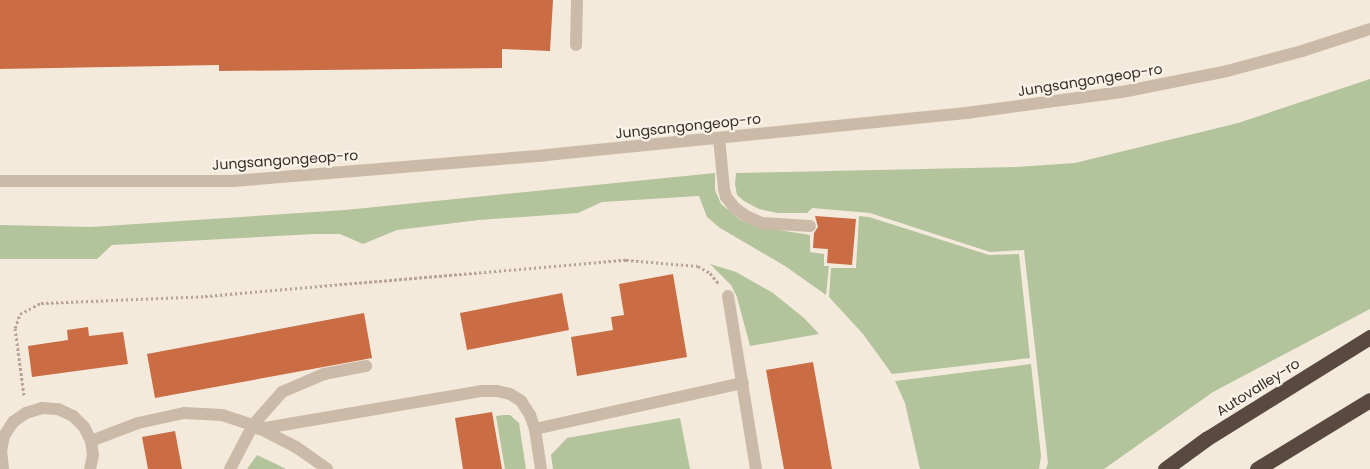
<!DOCTYPE html>
<html>
<head>
<meta charset="utf-8">
<style>
	body { margin:0 }
	#map { position:relative; width:1370px; height:469px; overflow:hidden; background:#f3eadc; font-family:Poppins,sans-serif }
	div>[style] { position:absolute }
	.green>* { inset:0; background:#b3c39c }
	.building>* { inset:0; background:#ca6c44 }
	.path>* { height:3px; margin-top:-1.5px; transform-origin:0; background:repeating-linear-gradient(90deg,#b8a492 0 2.5px,transparent 0 5px) }
	.minor>* { height:12px; margin:-6px; padding:0 6px; transform-origin:6px; border-radius:6px; background:#ccbaa8 }
	.highway>* { height:15px; margin:-7.5px; padding:0 7.5px; transform-origin:7.5px; border-radius:7.5px; background:#59493f }
	span { translate:-50% -50%; white-space:nowrap; text-align:center; line-height:1.15; -webkit-text-stroke:4.5px #faf3e9; paint-order:stroke }
	.street-label { font-size:14px; color:#382e28 }
</style>
</head>
<body>
<div id="map">
	<div class="green">
		<div style="clip-path:polygon(1370px 79px,1370px 309px,1213px 392px,1104px 469px,1046px 469px,1048px 463px,1024px 250px,990px 252px,870px 213px,812px 208px,807px 213px,778px 213px,759px 209px,744px 201px,737px 195px,735px 184px,736px 173px,1015px 167px,1075px 163px,1238px 123px)"></div>
		<div style="clip-path:polygon(715px 173px,715px 190px,721px 204px,742px 221px,760px 227px,810px 235px,810px 252px,824px 254px,824px 266px,829px 266px,826px 295px,785px 266px,720px 228px,707px 217px,699px 196px,602px 202px,578px 213px,479px 220px,397px 230px,363px 244px,340px 234px,314px 234px,112px 245px,97px 259px,0 259px,0 225px,91px 227px,345px 210px)"></div>
		<div style="clip-path:polygon(859px 216px,869px 217px,989px 255px,1019px 254px,1030px 358px,892px 374px,863px 334px,829px 297px,831px 268px,856px 268px)"></div>
		<div style="clip-path:polygon(710px 264px,736px 272px,773px 293px,804px 318px,819px 334px,750px 346px,737px 297px,731px 285px)"></div>
		<div style="clip-path:polygon(1031px 364px,1041px 456px,1039px 469px,920px 469px,905px 403px,895px 381px)"></div>
		<div style="clip-path:polygon(504px 415px,510px 415px,519px 423px,526px 469px,505px 469px,496px 416px)"></div>
		<div style="clip-path:polygon(680px 418px,690px 469px,553px 469px,551px 455px,567px 438px)"></div>
		<div style="clip-path:polygon(257px 455px,276px 464px,286px 469px,247px 469px)"></div>
	</div>
	<div class="building">
		<div style="clip-path:polygon(0 0,553px 0,550px 51px,502px 49px,502px 68px,219px 71px,219px 65px,0 69px)"></div>
		<div style="clip-path:polygon(815px 216px,856px 219px,852px 265px,827px 263px,828px 249px,813px 248px,814px 233px,818px 227px)"></div>
		<div style="clip-path:polygon(673px 274px,687px 357px,577px 376px,571px 337px,613px 330px,611px 317px,624px 315px,619px 284px)"></div>
		<div style="clip-path:polygon(562px 293px,569px 330px,467px 350px,460px 313px)"></div>
		<div style="clip-path:polygon(364px 313px,372px 358px,155px 398px,147px 354px)"></div>
		<div style="clip-path:polygon(88px 327px,89px 336px,123px 332px,128px 364px,32px 377px,28px 346px,68px 340px,67px 330px)"></div>
		<div style="clip-path:polygon(813px 362px,832px 469px,784px 469px,766px 370px)"></div>
		<div style="clip-path:polygon(492px 412px,502px 469px,463px 469px,455px 418px)"></div>
		<div style="clip-path:polygon(175px 431px,182px 469px,148px 469px,142px 437px)"></div>
	</div>
	<div class="path">
		<div style="left:24px;top:395px;width:68px;rotate:-97.7deg"></div>
		<div style="left:15px;top:328px;width:15px;rotate:-70deg"></div>
		<div style="left:20px;top:314px;width:24px;rotate:-28deg"></div>
		<div style="left:41px;top:303px;width:164px;rotate:-2.4deg"></div>
		<div style="left:205px;top:296px;width:423px;rotate:-4.9deg"></div>
		<div style="left:626px;top:260px;width:72px;rotate:4.8deg"></div>
		<div style="left:698px;top:266px;width:14px;rotate:30deg"></div>
		<div style="left:710px;top:273px;width:13px;rotate:51deg"></div>
	</div>
	<div class="minor">
		<div style="left:576px;top:45px;width:45px;rotate:-88.7deg"></div>
		<div style="left:719px;top:138px;width:51px;rotate:84.4deg"></div>
		<div style="left:724px;top:189px;width:8px;rotate:76deg"></div>
		<div style="left:726px;top:197px;width:14px;rotate:51deg"></div>
		<div style="left:735px;top:208px;width:14px;rotate:36deg"></div>
		<div style="left:746px;top:216px;width:17px;rotate:24deg"></div>
		<div style="left:762px;top:223px;width:48px;rotate:3.6deg"></div>
		<div style="left:0;top:181px;width:233px"></div>
		<div style="left:233px;top:181px;width:314px;rotate:-4.7deg"></div>
		<div style="left:546px;top:155px;width:422px;rotate:-5.7deg"></div>
		<div style="left:966px;top:113px;width:157px;rotate:-7.7deg"></div>
		<div style="left:1122px;top:92px;width:107px;rotate:-11.3deg"></div>
		<div style="left:1227px;top:71px;width:78px;rotate:-14.9deg"></div>
		<div style="left:1302px;top:51px;width:71px;rotate:-17.9deg"></div>
		<div style="left:728px;top:296px;width:175px;rotate:80.8deg"></div>
		<div style="left:259px;top:429px;width:225px;rotate:-9.7deg"></div>
		<div style="left:481px;top:391px;width:16px"></div>
		<div style="left:497px;top:391px;width:13px;rotate:13deg"></div>
		<div style="left:510px;top:394px;width:13px;rotate:32deg"></div>
		<div style="left:521px;top:401px;width:17px;rotate:57deg"></div>
		<div style="left:530px;top:415px;width:15px;rotate:70deg"></div>
		<div style="left:535px;top:429px;width:40px;rotate:81.5deg"></div>
		<div style="left:535px;top:429px;width:213px;rotate:-12.5deg"></div>
		<div style="left:91px;top:441px;width:50px;rotate:-21deg"></div>
		<div style="left:138px;top:423px;width:47px;rotate:-12.3deg"></div>
		<div style="left:184px;top:413px;width:38px;rotate:3deg"></div>
		<div style="left:222px;top:415px;width:33px;rotate:18deg"></div>
		<div style="left:253px;top:425px;width:48px;rotate:27.1deg"></div>
		<div style="left:296px;top:447px;width:38px;rotate:35deg"></div>
		<div style="left:3px;top:469px;width:18px;rotate:-96deg"></div>
		<div style="left:1px;top:451px;width:15px;rotate:-79deg"></div>
		<div style="left:4px;top:436px;width:17px;rotate:-57deg"></div>
		<div style="left:13px;top:422px;width:16px;rotate:-35deg"></div>
		<div style="left:26px;top:413px;width:17px;rotate:-17deg"></div>
		<div style="left:42px;top:408px;width:16px;rotate:4deg"></div>
		<div style="left:58px;top:409px;width:17px;rotate:25deg"></div>
		<div style="left:73px;top:416px;width:16px;rotate:45deg"></div>
		<div style="left:84px;top:427px;width:16px;rotate:63deg"></div>
		<div style="left:91px;top:441px;width:14px;rotate:82deg"></div>
		<div style="left:93px;top:455px;width:14px;rotate:102deg"></div>
		<div style="left:230px;top:469px;width:50px;rotate:-62.4deg"></div>
		<div style="left:253px;top:425px;width:44px;rotate:-48.7deg"></div>
		<div style="left:282px;top:392px;width:46px;rotate:-23.2deg"></div>
		<div style="left:324px;top:374px;width:43px;rotate:-10.8deg"></div>
	</div>
	<div class="highway">
		<div style="left:1165px;top:469px;width:51px;rotate:-36.2deg"></div>
		<div style="left:1206px;top:439px;width:193px;rotate:-31.9deg"></div>
		<div style="left:1257px;top:469px;width:132px;rotate:-31.4deg"></div>
	</div>
	<div class="street-label">
		<span style="left:1090px;top:80px;rotate:-9deg">Jungsangongeop-ro</span>
		<span style="left:688px;top:126px;rotate:-6deg">Jungsangongeop-ro</span>
		<span style="left:285px;top:160px;rotate:-4deg">Jungsangongeop-ro</span>
		<span style="left:1258px;top:387px;rotate:-32deg">Autovalley-ro</span>
	</div>
</div>
</body>
</html>
